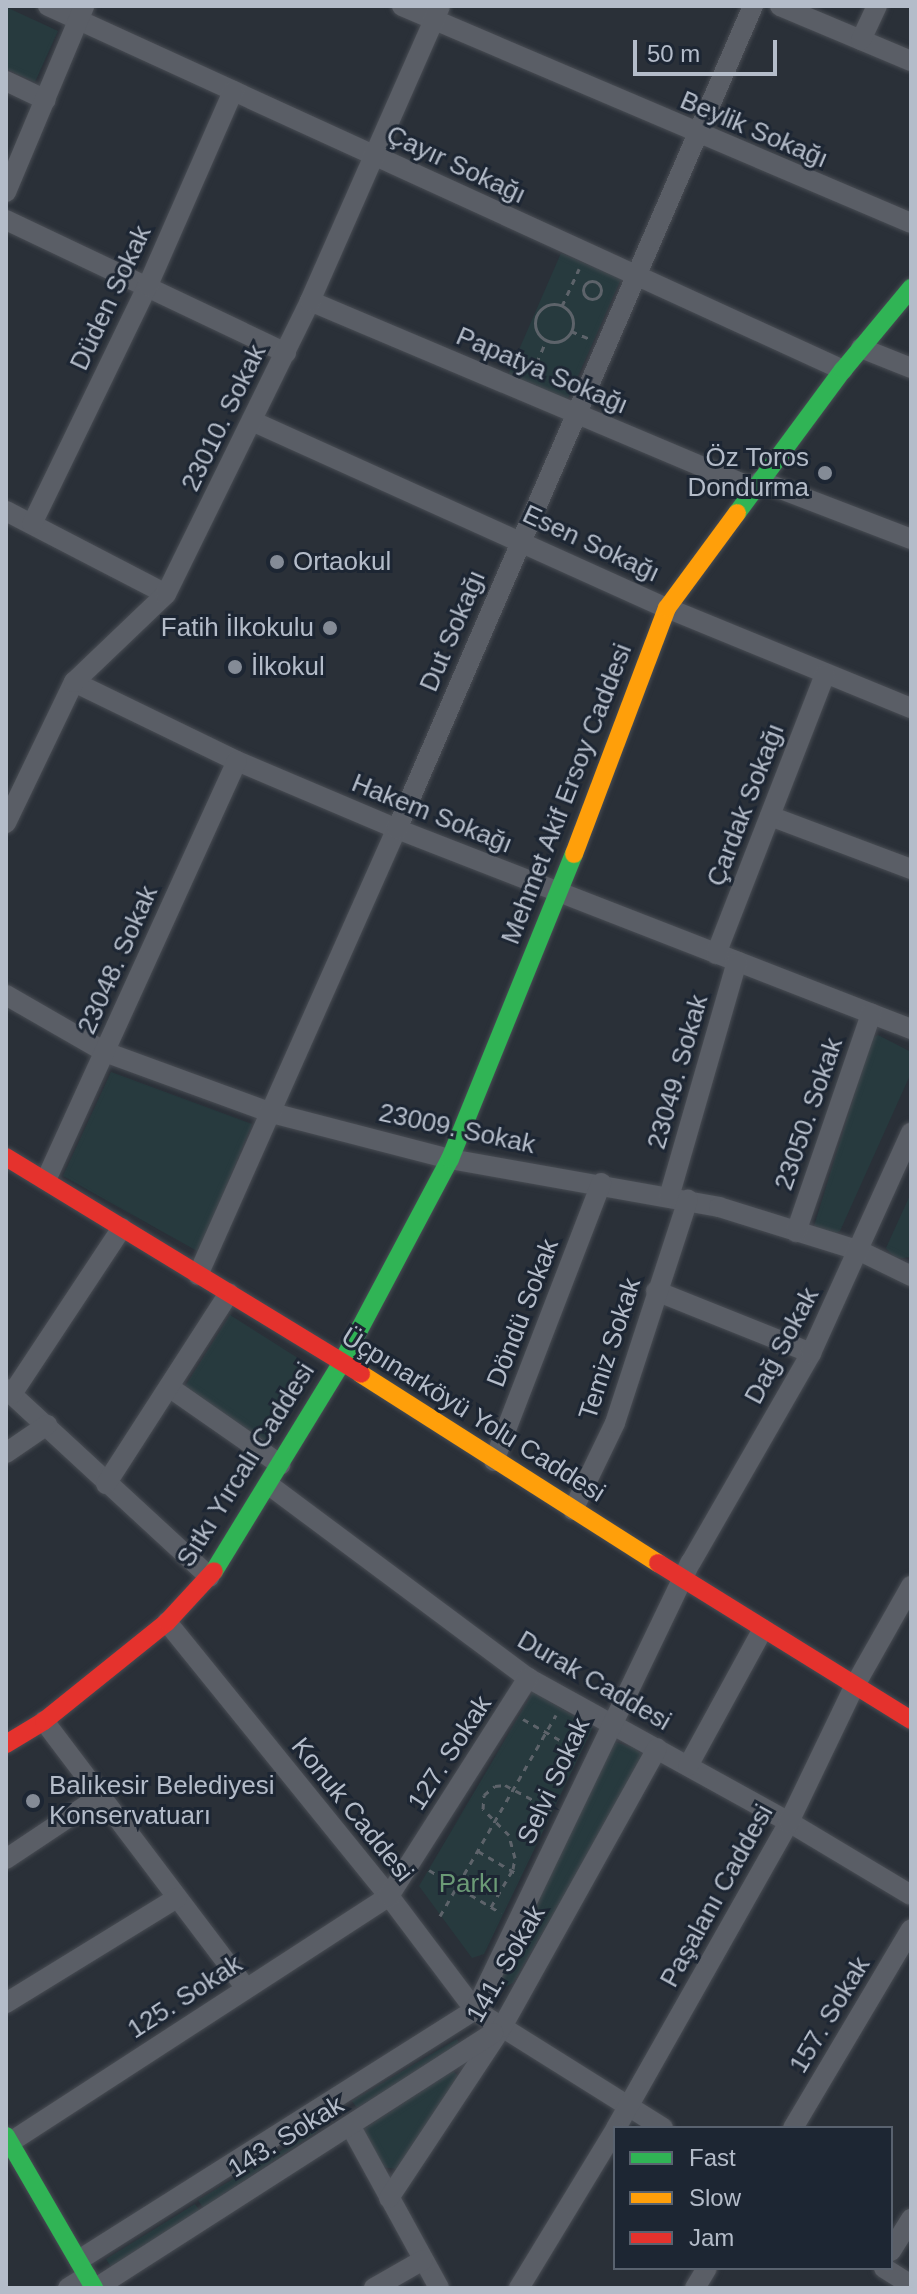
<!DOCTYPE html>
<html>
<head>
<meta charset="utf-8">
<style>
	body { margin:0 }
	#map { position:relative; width:917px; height:2294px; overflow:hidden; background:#2a3038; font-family:Arial,sans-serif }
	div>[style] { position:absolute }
	.green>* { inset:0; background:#273a3e }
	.path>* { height:3px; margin-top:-1.5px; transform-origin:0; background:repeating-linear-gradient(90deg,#5d636a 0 6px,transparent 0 12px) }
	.path>.ring { margin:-1.5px; padding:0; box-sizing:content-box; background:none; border:3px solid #5d636a; border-radius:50% }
	.roads { filter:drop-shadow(0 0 2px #484c53) drop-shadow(0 0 2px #484c53) }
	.street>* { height:20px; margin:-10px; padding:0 10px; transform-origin:10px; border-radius:10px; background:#5a5e66 }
	.fast>* { height:18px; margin:-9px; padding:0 9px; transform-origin:9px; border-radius:9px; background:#30b455 }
	.slow>* { height:18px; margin:-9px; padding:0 9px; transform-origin:9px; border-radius:9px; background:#ff9f0a }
	.jam>* { height:18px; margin:-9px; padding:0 9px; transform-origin:9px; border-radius:9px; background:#e5322d }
	.dots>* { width:22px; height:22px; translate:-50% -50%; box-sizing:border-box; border:4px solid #1d2633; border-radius:50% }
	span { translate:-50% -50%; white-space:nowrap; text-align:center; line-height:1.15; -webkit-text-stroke:6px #1d2633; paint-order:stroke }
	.street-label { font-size:26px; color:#b4bcc9 }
	.poi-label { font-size:26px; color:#b4bcc9 }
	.right { translate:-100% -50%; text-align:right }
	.left { translate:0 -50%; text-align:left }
	.park-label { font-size:26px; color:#6b9a76 }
	.frame { position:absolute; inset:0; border:8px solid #b4bcc9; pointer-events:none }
	.legend { position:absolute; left:613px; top:2126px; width:280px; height:144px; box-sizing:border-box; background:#1d2633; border:2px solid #59626f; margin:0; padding:10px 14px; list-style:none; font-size:24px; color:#b4bcc9 }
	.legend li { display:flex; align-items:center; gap:16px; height:40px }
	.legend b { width:40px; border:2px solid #59626f }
	.scale { position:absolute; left:633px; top:40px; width:144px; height:36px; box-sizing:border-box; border:4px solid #b4bcc9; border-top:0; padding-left:10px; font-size:24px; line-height:28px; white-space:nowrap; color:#b4bcc9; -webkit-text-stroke:6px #1d2633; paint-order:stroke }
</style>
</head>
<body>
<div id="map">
	<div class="green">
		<div style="clip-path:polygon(6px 7px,58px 31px,35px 82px,6px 69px)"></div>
		<div style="clip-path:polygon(561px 253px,621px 279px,567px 401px,508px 375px)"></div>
		<div style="clip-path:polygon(878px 1035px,911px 1052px,911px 1073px,840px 1231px,832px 1235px,814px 1226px,872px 1038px)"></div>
		<div style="clip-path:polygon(111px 1072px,252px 1124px,199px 1252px,63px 1176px)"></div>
		<div style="clip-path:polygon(911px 1193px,911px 1257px,896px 1259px,886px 1248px)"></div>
		<div style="clip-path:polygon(230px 1315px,312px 1367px,268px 1443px,184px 1388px)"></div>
		<div style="clip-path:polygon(533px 1692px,593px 1727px,484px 1954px,472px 1958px,419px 1886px)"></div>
		<div style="clip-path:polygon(612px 1741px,637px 1749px,642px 1755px,641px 1764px,513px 1983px,501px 1989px,497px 1985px)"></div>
		<div style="clip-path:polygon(457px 2039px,461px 2046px,357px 2108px,352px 2101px)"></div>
		<div style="clip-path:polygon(453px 2071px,458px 2076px,397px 2169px,380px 2167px,364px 2138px,364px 2129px)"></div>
		<div style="clip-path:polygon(319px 2128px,317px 2132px,203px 2208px,198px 2200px)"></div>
		<div style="clip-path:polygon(195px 2204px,200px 2211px,111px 2267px,106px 2259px)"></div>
	</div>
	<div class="path">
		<div class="ring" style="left:583px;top:281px;width:15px;height:15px"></div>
		<div class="ring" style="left:535px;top:304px;width:35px;height:35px"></div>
		<div style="left:562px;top:306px;width:41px;rotate:-65.3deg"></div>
		<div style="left:571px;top:331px;width:21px;rotate:23deg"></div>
		<div style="left:532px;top:374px;width:36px;rotate:-67deg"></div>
		<div style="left:523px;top:1719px;width:64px;rotate:29.7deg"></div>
		<div style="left:478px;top:1851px;width:48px;rotate:30.3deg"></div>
		<div style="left:429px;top:1870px;width:84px;rotate:30.8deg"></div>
		<div style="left:491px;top:1907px;width:44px;rotate:-59.9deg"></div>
		<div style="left:513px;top:1869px;width:11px;rotate:-80deg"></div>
		<div style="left:515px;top:1858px;width:24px;rotate:-105deg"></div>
		<div style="left:509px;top:1835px;width:37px;rotate:-135deg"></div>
		<div style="left:483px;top:1809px;width:14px;rotate:-86deg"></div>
		<div style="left:484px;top:1795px;width:14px;rotate:-39deg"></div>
		<div style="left:495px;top:1786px;width:10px;rotate:-6deg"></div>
		<div style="left:505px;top:1785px;width:53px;rotate:28deg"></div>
		<div style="left:440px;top:1916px;width:232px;rotate:-60deg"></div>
	</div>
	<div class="roads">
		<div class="street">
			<div style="left:48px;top:6px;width:874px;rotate:24.6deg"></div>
			<div style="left:402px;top:6px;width:553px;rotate:23.09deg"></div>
			<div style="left:780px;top:6px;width:142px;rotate:22.8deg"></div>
			<div style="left:861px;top:40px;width:38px;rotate:-65deg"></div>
			<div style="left:6px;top:81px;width:44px;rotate:25.4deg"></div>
			<div style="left:6px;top:192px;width:202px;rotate:-67.2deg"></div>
			<div style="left:6px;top:220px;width:310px;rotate:25.4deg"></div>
			<div style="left:310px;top:301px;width:482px;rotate:22.9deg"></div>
			<div style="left:861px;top:348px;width:54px;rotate:21.8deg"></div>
			<div style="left:252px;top:421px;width:455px;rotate:24.3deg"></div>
			<div style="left:667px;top:608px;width:264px;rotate:22.3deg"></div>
			<div style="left:760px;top:481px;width:162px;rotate:21deg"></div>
			<div style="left:6px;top:511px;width:180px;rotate:27.4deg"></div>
			<div style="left:32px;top:524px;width:266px;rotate:-64.1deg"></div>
			<div style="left:148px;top:285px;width:212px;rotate:-66.3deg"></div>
			<div style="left:74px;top:682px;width:181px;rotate:25.9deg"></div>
			<div style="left:237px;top:761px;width:174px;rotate:23deg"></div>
			<div style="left:397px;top:829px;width:552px;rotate:21.26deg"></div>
			<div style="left:770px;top:816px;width:151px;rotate:20.6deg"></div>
			<div style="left:6px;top:823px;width:157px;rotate:-64.3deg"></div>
			<div style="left:74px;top:682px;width:127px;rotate:-43.7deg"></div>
			<div style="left:166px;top:594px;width:326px;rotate:-63.8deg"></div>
			<div style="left:310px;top:301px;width:322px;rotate:-66.2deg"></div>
			<div style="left:716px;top:954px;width:300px;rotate:-68.7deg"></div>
			<div style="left:6px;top:995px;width:114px;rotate:29.9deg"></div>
			<div style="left:105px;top:1052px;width:178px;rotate:20.1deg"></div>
			<div style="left:272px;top:1113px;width:184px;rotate:14.5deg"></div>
			<div style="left:450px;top:1159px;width:273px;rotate:10.1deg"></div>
			<div style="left:719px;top:1207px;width:148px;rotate:17.3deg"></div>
			<div style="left:860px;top:1251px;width:57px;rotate:26.1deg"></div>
			<div style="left:46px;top:1180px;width:460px;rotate:-65.5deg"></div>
			<div style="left:669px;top:1197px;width:245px;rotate:-73.9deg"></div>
			<div style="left:796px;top:1232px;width:231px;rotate:-71deg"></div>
			<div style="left:198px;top:1275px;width:488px;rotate:-66deg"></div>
			<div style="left:397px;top:829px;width:897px;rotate:-66.61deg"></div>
			<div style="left:656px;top:1291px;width:167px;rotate:21.8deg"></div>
			<div style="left:169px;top:1387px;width:136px;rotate:34.9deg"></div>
			<div style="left:6px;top:1389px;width:277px;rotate:42.7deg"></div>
			<div style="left:12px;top:1394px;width:199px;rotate:-56.5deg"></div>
			<div style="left:6px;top:1453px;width:50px;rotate:-34.3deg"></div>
			<div style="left:494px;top:1461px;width:298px;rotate:-68.9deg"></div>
			<div style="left:106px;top:1484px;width:227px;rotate:-57.2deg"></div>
			<div style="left:269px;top:1485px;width:323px;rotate:36.7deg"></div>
			<div style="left:528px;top:1678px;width:298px;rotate:28.9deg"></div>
			<div style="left:789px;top:1822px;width:142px;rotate:30.9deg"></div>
			<div style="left:573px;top:1510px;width:97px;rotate:-64.2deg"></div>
			<div style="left:615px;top:1423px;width:235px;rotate:-71.9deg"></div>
			<div style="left:167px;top:1622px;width:353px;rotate:51deg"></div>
			<div style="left:389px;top:1896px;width:143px;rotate:53deg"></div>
			<div style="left:475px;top:2010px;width:222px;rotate:32.1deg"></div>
			<div style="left:44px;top:1721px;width:335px;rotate:52.9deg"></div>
			<div style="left:688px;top:1766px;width:156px;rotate:-61.3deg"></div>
			<div style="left:6px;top:1859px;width:112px;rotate:-33.7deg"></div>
			<div style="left:6px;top:2003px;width:201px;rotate:-31.6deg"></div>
			<div style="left:351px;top:2127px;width:183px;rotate:61.3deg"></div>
			<div style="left:616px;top:2128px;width:352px;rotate:-60.5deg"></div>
			<div style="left:789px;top:1822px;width:152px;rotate:-64.3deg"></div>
			<div style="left:855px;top:1685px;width:114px;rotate:-60.5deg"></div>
			<div style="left:793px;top:2128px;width:231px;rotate:-59.3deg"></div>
			<div style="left:6px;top:2145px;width:457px;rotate:-33deg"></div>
			<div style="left:389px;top:1896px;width:259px;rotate:-57.5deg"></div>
			<div style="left:389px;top:2198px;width:205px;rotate:-56.5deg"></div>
			<div style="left:502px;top:2027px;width:319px;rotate:-60.9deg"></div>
			<div style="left:891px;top:2251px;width:38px;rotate:-58deg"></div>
			<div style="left:79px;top:2260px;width:468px;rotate:-32.3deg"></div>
			<div style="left:475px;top:2010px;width:497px;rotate:-64.3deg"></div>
			<div style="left:691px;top:1562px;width:241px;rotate:-60.1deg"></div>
			<div style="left:811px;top:1353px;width:242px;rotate:-65.6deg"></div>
			<div style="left:884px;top:2268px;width:32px;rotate:32deg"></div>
			<div style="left:68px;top:2288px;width:22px;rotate:-32deg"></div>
			<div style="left:96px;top:2288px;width:472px;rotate:-32.7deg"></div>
			<div style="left:374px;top:2288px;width:56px;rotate:-29.7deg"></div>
			<div style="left:519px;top:2288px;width:185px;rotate:-58.7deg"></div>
			<div style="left:695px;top:2288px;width:23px;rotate:-59deg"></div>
		</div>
		<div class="fast">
			<div style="left:737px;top:513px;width:178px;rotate:-53.5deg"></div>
			<div style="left:843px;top:370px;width:107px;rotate:-50.3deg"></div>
			<div style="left:214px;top:1571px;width:245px;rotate:-58.5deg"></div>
			<div style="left:342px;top:1362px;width:230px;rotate:-62deg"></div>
			<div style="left:450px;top:1159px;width:329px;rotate:-67.9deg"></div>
			<div style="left:6px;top:2136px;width:176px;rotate:59.9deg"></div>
		</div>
		<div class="slow">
			<div style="left:574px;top:854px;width:263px;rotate:-69.3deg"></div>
			<div style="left:667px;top:608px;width:118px;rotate:-53.6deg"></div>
			<div style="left:361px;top:1374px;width:352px;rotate:32.5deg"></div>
		</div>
		<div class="jam">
			<div style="left:6px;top:1157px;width:416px;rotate:31.4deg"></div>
			<div style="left:658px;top:1563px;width:298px;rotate:31.8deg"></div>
			<div style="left:6px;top:1744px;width:44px;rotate:-31.2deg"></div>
			<div style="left:44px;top:1721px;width:158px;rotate:-38.8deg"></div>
			<div style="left:167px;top:1622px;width:69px;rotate:-47.3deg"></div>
		</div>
	</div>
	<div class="dots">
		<div style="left:825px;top:473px;background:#848b96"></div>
		<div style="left:277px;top:562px;background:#848b96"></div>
		<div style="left:330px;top:628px;background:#848b96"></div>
		<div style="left:235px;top:667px;background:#848b96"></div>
		<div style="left:33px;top:1801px;background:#848b96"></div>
	</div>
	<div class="street-label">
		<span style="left:754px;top:130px;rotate:23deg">Beylik Sokağı</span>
		<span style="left:456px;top:165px;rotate:25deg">Çayır Sokağı</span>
		<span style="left:111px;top:298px;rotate:-65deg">Düden Sokak</span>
		<span style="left:542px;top:371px;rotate:23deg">Papatya Sokağı</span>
		<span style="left:224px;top:418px;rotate:-64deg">23010. Sokak</span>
		<span style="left:591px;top:544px;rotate:25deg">Esen Sokağı</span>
		<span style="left:453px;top:631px;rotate:-67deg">Dut Sokağı</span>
		<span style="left:567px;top:794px;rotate:-69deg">Mehmet Akif Ersoy Caddesi</span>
		<span style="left:746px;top:805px;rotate:-69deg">Çardak Sokağı</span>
		<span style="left:432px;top:814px;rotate:22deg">Hakem Sokağı</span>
		<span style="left:118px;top:960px;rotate:-66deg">23048. Sokak</span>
		<span style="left:678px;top:1072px;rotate:-74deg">23049. Sokak</span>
		<span style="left:809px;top:1114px;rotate:-71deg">23050. Sokak</span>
		<span style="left:457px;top:1129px;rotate:12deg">23009. Sokak</span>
		<span style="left:523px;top:1313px;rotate:-69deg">Döndü Sokak</span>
		<span style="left:782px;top:1346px;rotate:-62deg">Dağ Sokak</span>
		<span style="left:610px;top:1349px;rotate:-72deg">Temiz Sokak</span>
		<span style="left:473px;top:1415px;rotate:32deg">Üçpınarköyü Yolu Caddesi</span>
		<span style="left:246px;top:1465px;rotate:-58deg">Sıtkı Yırcalı Caddesi</span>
		<span style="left:594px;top:1681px;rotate:30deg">Durak Caddesi</span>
		<span style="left:450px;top:1753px;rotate:-57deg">127. Sokak</span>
		<span style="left:554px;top:1781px;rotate:-65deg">Selvi Sokak</span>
		<span style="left:352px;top:1810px;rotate:51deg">Konuk Caddesi</span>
		<span style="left:717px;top:1896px;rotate:-61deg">Paşalanı Caddesi</span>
		<span style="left:506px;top:1964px;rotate:-60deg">141. Sokak</span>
		<span style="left:185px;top:1997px;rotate:-33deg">125. Sokak</span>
		<span style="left:830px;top:2015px;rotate:-59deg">157. Sokak</span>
		<span style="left:286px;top:2137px;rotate:-32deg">143. Sokak</span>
	</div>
	<div class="poi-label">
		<span class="right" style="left:809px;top:473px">Öz Toros<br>Dondurma</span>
		<span class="left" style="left:293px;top:562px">Ortaokul</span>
		<span class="right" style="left:314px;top:628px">Fatih İlkokulu</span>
		<span class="left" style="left:251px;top:667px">İlkokul</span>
		<span class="left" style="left:49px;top:1801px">Balıkesir Belediyesi<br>Konservatuarı</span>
	</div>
	<div class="park-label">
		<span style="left:469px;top:1884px">Parkı</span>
	</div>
	<div class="frame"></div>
	<ul class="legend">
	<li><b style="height:10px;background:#30b455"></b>Fast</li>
	<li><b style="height:10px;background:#ff9f0a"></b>Slow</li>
	<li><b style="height:10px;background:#e5322d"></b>Jam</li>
	</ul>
	<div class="scale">50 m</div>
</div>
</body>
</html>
